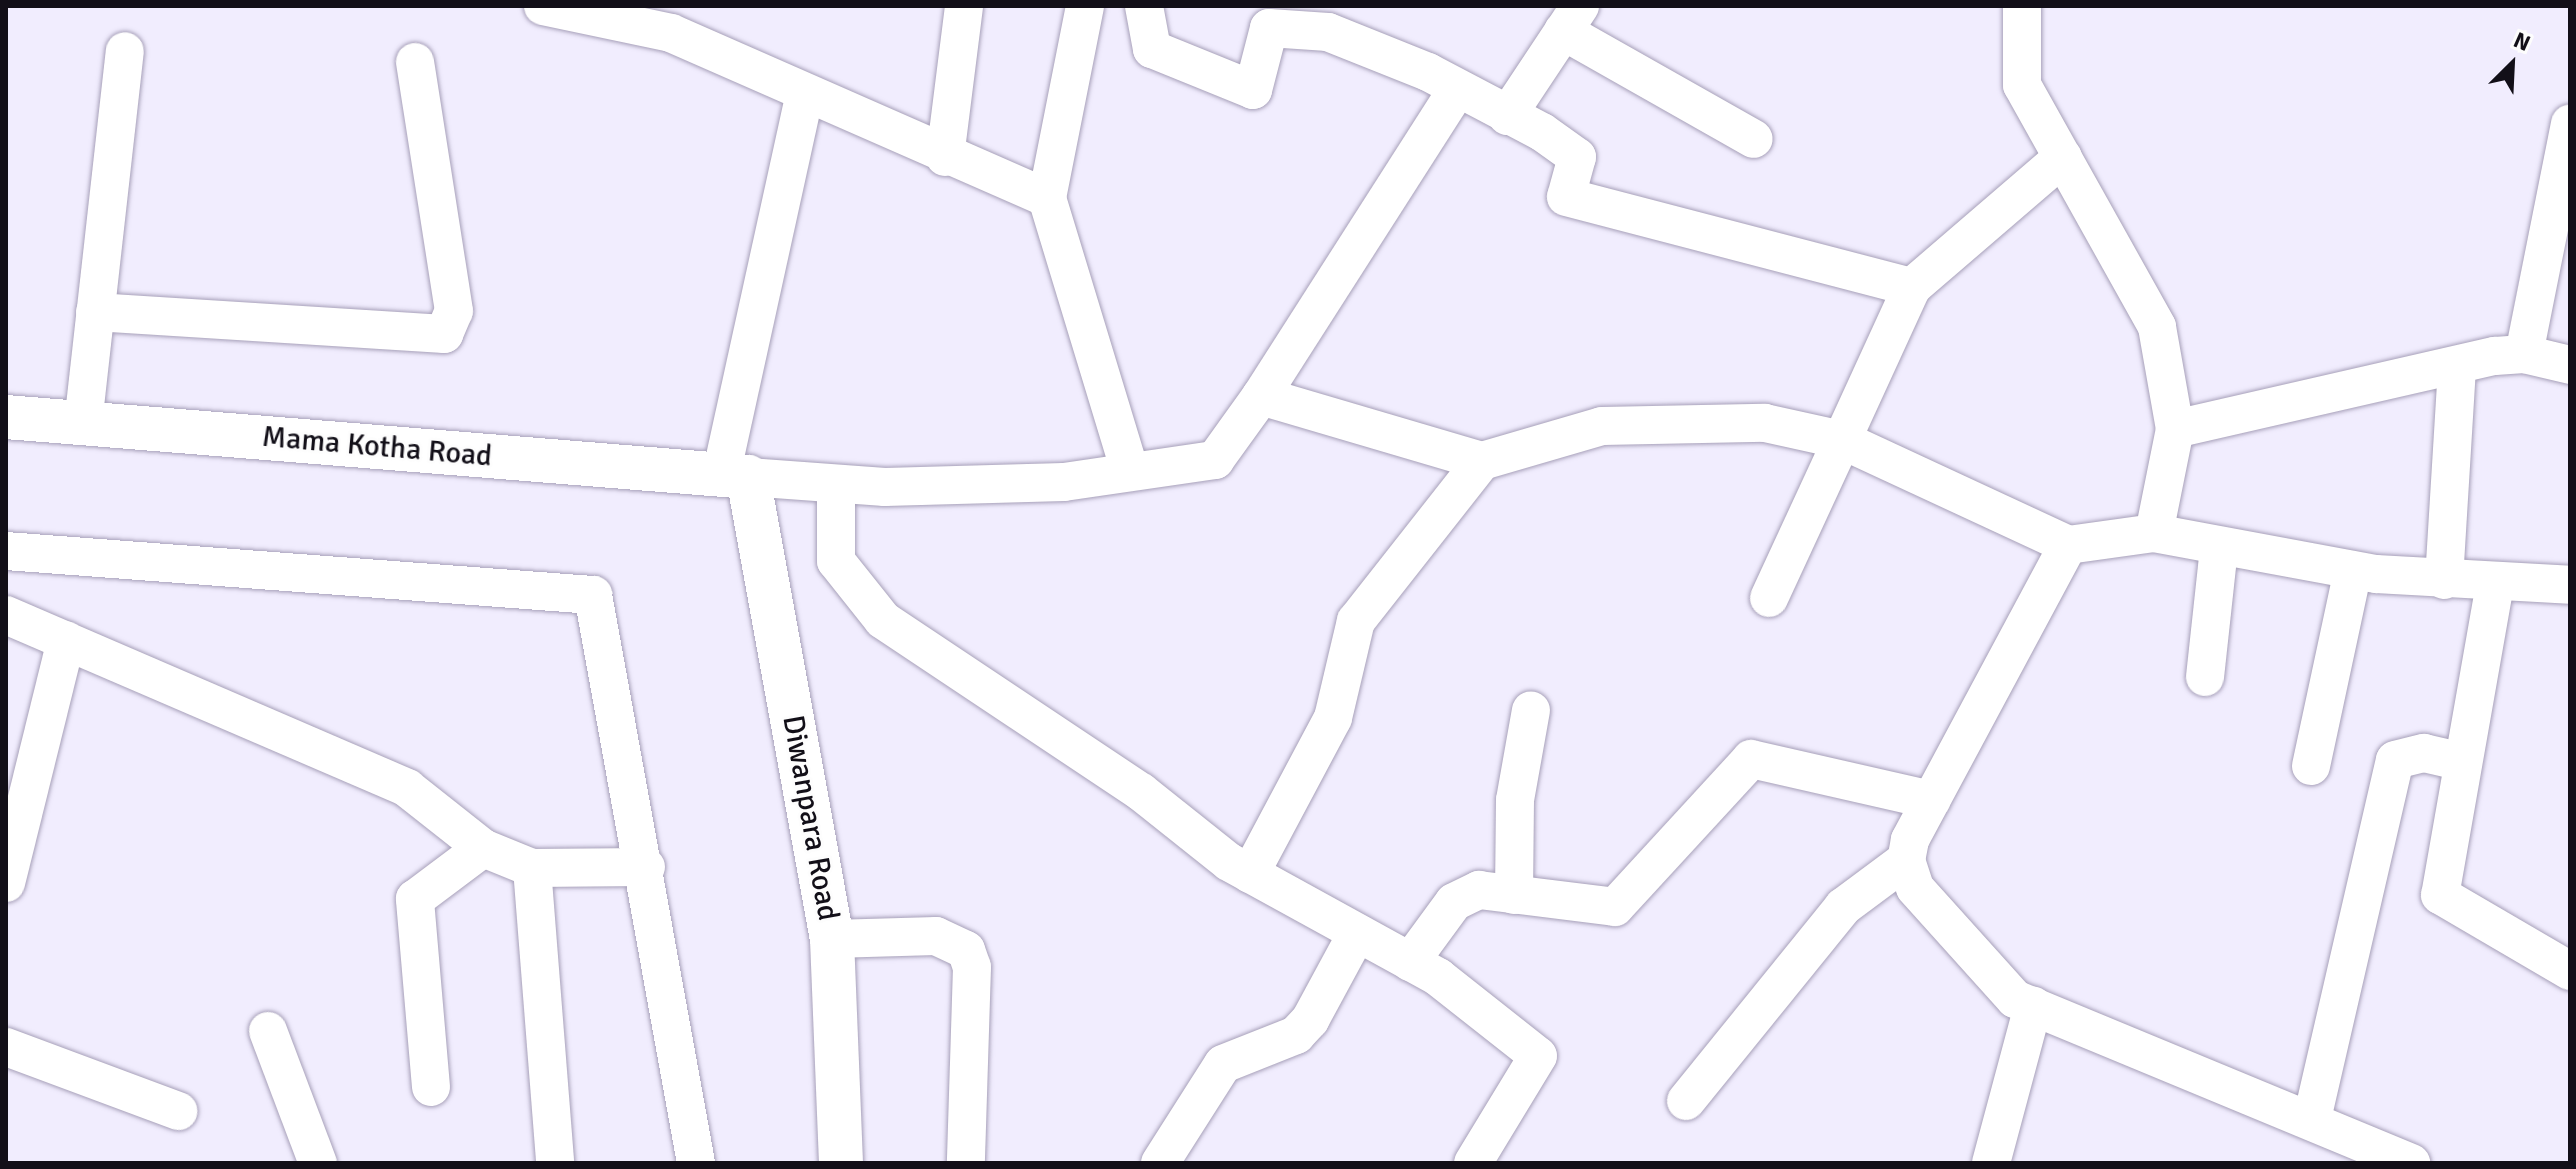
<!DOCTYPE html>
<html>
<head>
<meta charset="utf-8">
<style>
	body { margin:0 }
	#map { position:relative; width:2576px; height:1169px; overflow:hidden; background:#f1edfe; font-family:Signika,sans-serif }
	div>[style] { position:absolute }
	.roads { filter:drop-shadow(0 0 2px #a7a0b9) drop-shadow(0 0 2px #a7a0b9) }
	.street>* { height:38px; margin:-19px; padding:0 19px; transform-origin:19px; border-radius:19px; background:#fff }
	.secondary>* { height:44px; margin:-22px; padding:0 22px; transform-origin:22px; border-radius:22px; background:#fff }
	span { translate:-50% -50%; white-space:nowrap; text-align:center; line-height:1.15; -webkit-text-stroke:6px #fdfdfd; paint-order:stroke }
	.street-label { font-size:30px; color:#120f18 }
	.frame { position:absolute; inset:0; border:8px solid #120f18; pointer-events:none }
	.north { position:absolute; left:2472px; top:24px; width:80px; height:80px; -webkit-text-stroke:6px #fdfdfd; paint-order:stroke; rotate:24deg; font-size:22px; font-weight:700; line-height:32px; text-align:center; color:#120f18 }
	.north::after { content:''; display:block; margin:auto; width:28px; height:36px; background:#120f18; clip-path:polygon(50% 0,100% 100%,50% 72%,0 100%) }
</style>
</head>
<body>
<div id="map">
	<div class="roads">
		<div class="street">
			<div style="left:543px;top:6px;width:131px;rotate:11.9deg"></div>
			<div style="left:671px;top:33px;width:411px;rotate:23.7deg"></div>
			<div style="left:1047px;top:198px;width:286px;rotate:73.1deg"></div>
			<div style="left:1144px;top:6px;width:44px;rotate:79.5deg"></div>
			<div style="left:1152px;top:49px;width:109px;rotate:22.1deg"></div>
			<div style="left:1253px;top:90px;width:64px;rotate:-75.5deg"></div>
			<div style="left:1269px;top:28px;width:59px;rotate:3.9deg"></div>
			<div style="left:1328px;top:32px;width:108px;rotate:21.8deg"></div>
			<div style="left:1428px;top:72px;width:129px;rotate:27.8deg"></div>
			<div style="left:1542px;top:132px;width:43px;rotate:35.5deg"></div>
			<div style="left:1577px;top:157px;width:41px;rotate:105.4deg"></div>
			<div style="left:1566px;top:197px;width:358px;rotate:14.6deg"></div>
			<div style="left:1912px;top:287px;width:168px;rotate:114.6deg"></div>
			<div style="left:1842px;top:440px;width:249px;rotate:24.9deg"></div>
			<div style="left:2068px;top:545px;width:87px;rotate:-7.9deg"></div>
			<div style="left:2154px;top:533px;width:226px;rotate:10.5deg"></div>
			<div style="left:2376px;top:574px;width:194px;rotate:3.2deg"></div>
			<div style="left:2022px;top:6px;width:79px;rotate:90deg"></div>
			<div style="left:2022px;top:85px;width:277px;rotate:60.8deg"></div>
			<div style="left:2157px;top:327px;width:104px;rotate:80deg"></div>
			<div style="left:2175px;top:429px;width:106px;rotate:101.4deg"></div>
			<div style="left:1563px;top:31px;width:219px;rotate:29.5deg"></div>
			<div style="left:1507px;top:116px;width:132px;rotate:-56.4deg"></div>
			<div style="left:945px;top:157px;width:152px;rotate:-82.8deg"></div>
			<div style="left:1047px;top:198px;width:196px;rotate:-78.8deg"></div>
			<div style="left:1912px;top:287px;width:199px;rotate:-40.7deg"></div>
			<div style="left:95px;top:312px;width:350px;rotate:3.6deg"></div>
			<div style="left:444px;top:334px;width:25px;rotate:-67deg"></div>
			<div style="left:454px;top:311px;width:252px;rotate:-98.9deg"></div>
			<div style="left:2524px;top:354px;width:235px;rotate:-78.7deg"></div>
			<div style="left:1261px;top:396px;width:363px;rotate:-57.4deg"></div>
			<div style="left:83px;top:424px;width:375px;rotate:-83.6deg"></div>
			<div style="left:2175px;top:429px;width:328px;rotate:-12.9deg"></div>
			<div style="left:2495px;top:356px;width:29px;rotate:-4deg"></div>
			<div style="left:2524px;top:354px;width:47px;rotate:13.4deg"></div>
			<div style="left:721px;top:475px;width:390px;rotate:-77.6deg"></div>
			<div style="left:748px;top:477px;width:137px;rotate:4.2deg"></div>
			<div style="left:885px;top:487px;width:179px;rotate:-1.6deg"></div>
			<div style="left:1064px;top:482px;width:153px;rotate:-8.3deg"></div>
			<div style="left:1215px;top:460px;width:79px;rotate:-54.3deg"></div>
			<div style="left:1261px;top:396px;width:230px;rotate:16.4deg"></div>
			<div style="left:1482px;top:461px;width:125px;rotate:-16.3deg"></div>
			<div style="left:1602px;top:426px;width:163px;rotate:-1.1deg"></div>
			<div style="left:1765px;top:423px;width:79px;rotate:12.4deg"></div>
			<div style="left:1842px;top:440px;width:174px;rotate:114.8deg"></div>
			<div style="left:836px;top:484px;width:77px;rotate:90deg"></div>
			<div style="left:836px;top:561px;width:75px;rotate:51.5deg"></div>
			<div style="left:883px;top:620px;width:310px;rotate:33.7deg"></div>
			<div style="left:1141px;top:792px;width:112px;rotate:38.5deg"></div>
			<div style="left:1229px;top:862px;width:239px;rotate:28.8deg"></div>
			<div style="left:1438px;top:977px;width:127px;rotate:38.3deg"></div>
			<div style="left:1538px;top:1056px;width:125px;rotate:121.3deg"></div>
			<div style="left:2068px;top:545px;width:335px;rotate:118.2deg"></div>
			<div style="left:1910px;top:840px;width:20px;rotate:101deg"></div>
			<div style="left:1906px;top:860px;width:29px;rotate:72deg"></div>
			<div style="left:1915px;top:888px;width:149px;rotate:48deg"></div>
			<div style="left:2015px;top:999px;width:429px;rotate:22.5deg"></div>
			<div style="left:6px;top:551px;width:589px;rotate:4.29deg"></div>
			<div style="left:593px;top:595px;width:577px;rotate:79.72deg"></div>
			<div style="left:2444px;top:580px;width:215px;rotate:-86.5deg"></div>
			<div style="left:2495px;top:584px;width:316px;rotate:100deg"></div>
			<div style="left:2440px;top:895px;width:151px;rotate:30.3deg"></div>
			<div style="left:6px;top:615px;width:437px;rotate:23.3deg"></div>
			<div style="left:407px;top:788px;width:97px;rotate:38.3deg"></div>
			<div style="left:483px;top:848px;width:53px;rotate:22.2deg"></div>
			<div style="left:532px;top:868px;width:114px;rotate:-0.5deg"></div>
			<div style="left:2205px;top:677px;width:130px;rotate:-83.8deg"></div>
			<div style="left:2311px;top:766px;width:200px;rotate:-77.9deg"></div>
			<div style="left:532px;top:868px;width:296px;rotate:85.5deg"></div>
			<div style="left:1250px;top:874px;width:177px;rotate:-62deg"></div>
			<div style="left:1333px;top:718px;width:100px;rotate:-76.7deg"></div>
			<div style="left:1356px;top:621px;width:204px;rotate:-51.8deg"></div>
			<div style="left:6px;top:883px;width:250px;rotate:-76.1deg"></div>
			<div style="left:1514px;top:895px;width:95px;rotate:-89.4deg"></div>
			<div style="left:1515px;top:800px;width:91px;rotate:-79.9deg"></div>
			<div style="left:832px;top:939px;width:104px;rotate:-1.7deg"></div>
			<div style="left:936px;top:936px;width:33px;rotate:25deg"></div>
			<div style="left:966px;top:950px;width:18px;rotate:71deg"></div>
			<div style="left:972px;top:967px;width:196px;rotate:91.8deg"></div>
			<div style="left:1410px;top:962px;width:74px;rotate:-53.7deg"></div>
			<div style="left:1454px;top:902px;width:28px;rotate:-26deg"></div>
			<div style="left:1479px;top:890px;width:137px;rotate:7.1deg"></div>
			<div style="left:1615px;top:907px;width:201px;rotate:-47.4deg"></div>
			<div style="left:1751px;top:759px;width:185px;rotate:12.8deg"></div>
			<div style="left:268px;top:1031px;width:141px;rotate:69.3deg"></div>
			<div style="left:6px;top:1047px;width:184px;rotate:20.4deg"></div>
			<div style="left:431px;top:1087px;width:189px;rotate:-94.9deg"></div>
			<div style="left:415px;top:899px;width:85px;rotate:-36.9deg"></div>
			<div style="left:1686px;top:1101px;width:250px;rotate:-51deg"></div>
			<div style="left:1843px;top:907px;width:79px;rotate:-36.7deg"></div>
			<div style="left:2312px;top:1119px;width:368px;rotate:-77deg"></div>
			<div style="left:2395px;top:760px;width:30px;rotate:-14deg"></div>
			<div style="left:2424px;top:753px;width:40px;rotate:13deg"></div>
			<div style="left:1160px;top:1163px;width:117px;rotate:-57.5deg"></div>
			<div style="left:1223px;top:1064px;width:79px;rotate:-21.7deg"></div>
			<div style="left:1296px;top:1035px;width:21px;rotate:-47deg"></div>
			<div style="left:1310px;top:1020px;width:99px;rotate:-61.6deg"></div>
			<div style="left:1991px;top:1163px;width:163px;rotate:-75deg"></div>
		</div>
		<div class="secondary">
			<div style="left:6px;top:417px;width:744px;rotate:4.62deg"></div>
			<div style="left:748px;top:477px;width:470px;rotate:79.7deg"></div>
			<div style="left:832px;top:939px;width:224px;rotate:87.7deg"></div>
		</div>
	</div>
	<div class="street-label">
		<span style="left:377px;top:447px;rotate:5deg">Mama Kotha Road</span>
		<span style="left:810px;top:818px;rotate:80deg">Diwanpara Road</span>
	</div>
	<div class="frame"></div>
	<div class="north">N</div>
</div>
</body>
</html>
